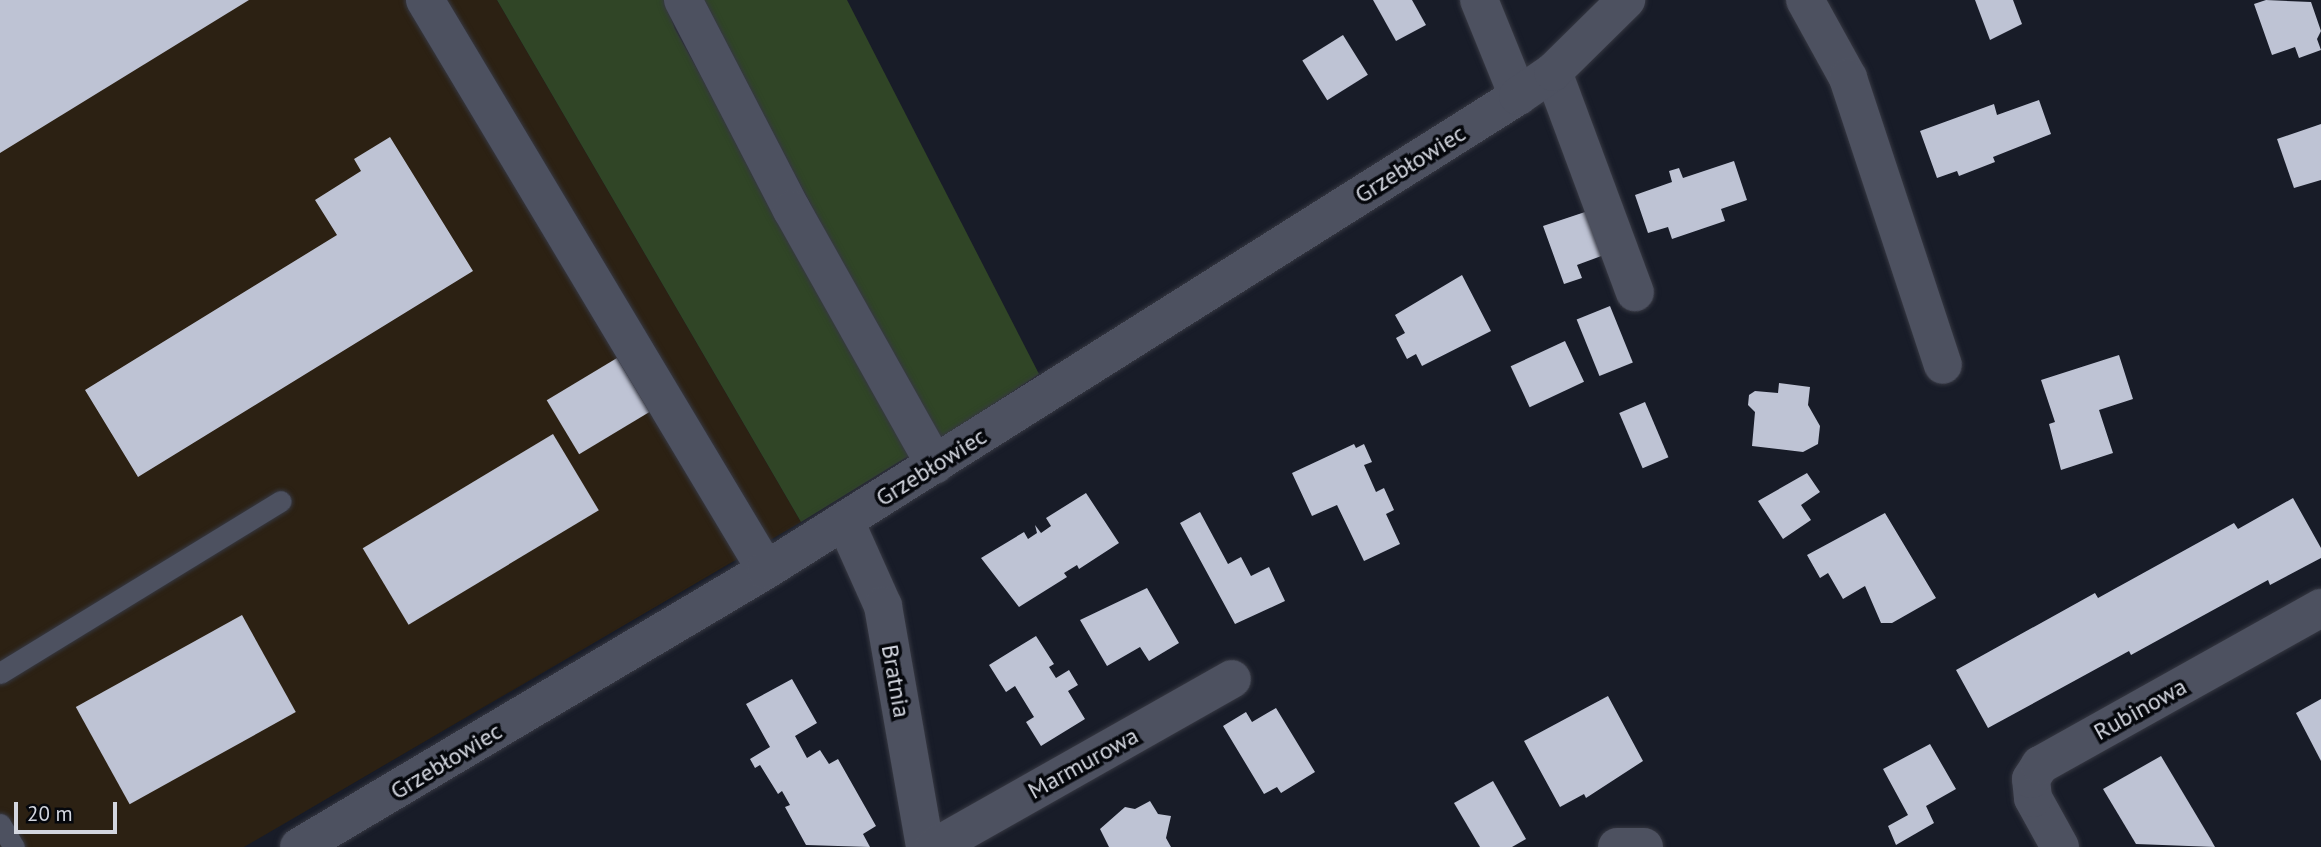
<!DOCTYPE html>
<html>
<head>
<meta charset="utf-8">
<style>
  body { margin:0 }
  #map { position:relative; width:2321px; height:847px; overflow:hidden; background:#181c28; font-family:"PT Sans",sans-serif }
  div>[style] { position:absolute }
  .industrial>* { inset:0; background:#2c2113 }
  .green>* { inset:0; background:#304526 }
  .building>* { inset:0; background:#bec3d4; transform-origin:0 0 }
  .roads { filter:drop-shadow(0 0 2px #363842) drop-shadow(0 0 2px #363842) }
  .service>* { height:21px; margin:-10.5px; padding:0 10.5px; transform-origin:10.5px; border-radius:10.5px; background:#4d5160 }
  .minor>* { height:38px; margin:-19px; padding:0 19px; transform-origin:19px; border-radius:19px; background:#4d5160 }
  span { translate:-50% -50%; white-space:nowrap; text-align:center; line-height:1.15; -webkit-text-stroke:7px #05070c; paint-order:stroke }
  .street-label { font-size:24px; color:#d3d6df }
  .scale { position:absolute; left:14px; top:802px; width:103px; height:32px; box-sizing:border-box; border:4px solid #d3d6df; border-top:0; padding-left:9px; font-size:21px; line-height:24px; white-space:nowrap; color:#d3d6df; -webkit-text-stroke:5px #05070c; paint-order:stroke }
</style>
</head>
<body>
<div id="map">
  <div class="industrial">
    <i style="clip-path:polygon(0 0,497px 0,801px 522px,244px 847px,0 847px)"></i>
  </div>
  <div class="green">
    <i style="clip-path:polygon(497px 0,664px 0,675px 29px,910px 455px,801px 522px)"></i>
    <i style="clip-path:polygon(701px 0,847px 0,1039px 374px,938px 441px)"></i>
  </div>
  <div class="building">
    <i style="clip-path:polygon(0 0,249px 0,0 153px)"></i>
    <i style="clip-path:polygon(1373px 0,1412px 0,1426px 25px,1396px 41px)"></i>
    <i style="clip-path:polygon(1975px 0,2013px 0,2022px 24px,1990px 40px)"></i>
    <i style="clip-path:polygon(2266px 0,2311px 2px,2321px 31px,2317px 39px,2321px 50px,2299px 58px,2295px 47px,2272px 55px,2254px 4px)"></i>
    <i style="left:1343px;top:35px;width:47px;height:48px;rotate:58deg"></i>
    <i style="clip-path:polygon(2039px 100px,2051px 134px,1993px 157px,1995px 162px,1959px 176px,1957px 171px,1937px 178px,1920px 131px,1994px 104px,1997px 115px)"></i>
    <i style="clip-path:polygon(2321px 124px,2321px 180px,2294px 188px,2277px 139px)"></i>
    <i style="clip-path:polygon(390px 137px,473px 271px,138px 477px,85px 390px,337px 235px,315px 200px,361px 171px,354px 159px)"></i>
    <i style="clip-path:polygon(1734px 161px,1747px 200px,1721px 209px,1725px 221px,1672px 239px,1668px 227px,1648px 233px,1635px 195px,1672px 182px,1669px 171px,1679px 168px,1683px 178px)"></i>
    <i style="clip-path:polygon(1588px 211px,1604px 255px,1577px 265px,1582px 278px,1564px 284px,1543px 226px)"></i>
    <i style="clip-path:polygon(1462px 275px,1491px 331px,1422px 366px,1416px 354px,1407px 359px,1396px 338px,1405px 333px,1395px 315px)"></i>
    <i style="left:1610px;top:306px;width:61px;height:36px;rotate:68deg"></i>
    <i style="left:1565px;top:341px;width:45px;height:60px;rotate:65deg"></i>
    <i style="clip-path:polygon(2119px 355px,2133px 399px,2099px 410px,2113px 453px,2061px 470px,2049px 424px,2055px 422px,2041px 380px)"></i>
    <i style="left:617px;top:358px;width:63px;height:82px;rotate:59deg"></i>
    <i style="clip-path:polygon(1779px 383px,1810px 387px,1808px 405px,1820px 426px,1818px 444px,1803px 452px,1752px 446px,1755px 412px,1748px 405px,1749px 395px,1755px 391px,1778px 393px)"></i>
    <i style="left:1645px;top:402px;width:60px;height:28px;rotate:67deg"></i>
    <i style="left:553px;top:434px;width:89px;height:222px;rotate:59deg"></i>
    <i style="clip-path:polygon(1354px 444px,1356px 448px,1364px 444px,1372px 462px,1364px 465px,1376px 492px,1384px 488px,1394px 510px,1386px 514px,1400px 544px,1364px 561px,1337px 505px,1312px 516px,1292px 473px)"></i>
    <i style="clip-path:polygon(1807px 473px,1820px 492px,1801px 505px,1811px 520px,1783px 539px,1758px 501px)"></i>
    <i style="clip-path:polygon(1086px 493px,1119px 543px,1079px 569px,1077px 565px,1064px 573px,1067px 577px,1019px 607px,981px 558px,1024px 532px,1028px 539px,1037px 533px,1035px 525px,1041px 533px,1051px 526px,1046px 518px)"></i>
    <i style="clip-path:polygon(2293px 498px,2321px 548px,2321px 558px,2270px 585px,2268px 580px,2131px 655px,2129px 651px,1988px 728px,1956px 670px,2095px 593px,2098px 598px,2234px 523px,2238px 529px)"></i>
    <i style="clip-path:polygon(1200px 512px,1228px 564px,1241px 557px,1251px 576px,1269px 567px,1285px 601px,1235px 624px,1180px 523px)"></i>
    <i style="clip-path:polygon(1885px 513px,1936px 598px,1892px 623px,1881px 623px,1865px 586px,1843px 599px,1828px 573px,1820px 578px,1807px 555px)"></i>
    <i style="clip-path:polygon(1147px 588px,1179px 643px,1149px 661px,1140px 647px,1107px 666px,1080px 620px)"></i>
    <i style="left:242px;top:615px;width:111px;height:190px;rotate:61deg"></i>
    <i style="clip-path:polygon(1036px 636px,1054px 664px,1049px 667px,1056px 678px,1069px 670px,1078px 685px,1068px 691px,1085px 719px,1041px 746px,1026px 722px,1034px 717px,1015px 686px,1006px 692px,989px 665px)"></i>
    <i style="clip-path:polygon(792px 679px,817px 723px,795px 736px,807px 758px,820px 750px,829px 764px,838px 759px,876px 826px,863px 834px,870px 847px,806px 845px,785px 807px,790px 805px,782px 791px,778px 794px,760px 765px,755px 768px,750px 759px,770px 747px,746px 704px)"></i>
    <i style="clip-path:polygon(1608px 696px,1643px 761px,1586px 798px,1584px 794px,1560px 807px,1524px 741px)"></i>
    <i style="clip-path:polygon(2321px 699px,2321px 761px,2296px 713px)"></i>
    <i style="clip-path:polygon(1276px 708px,1315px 772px,1281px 793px,1277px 787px,1264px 794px,1223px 726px,1246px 712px,1252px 722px)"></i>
    <i style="clip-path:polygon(1930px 744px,1956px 789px,1926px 806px,1934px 823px,1896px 845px,1888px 826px,1908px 815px,1883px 769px)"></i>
    <i style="clip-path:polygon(2161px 756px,2210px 838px,2215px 847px,2136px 844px,2103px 789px)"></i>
    <i style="clip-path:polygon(1493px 781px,1526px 839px,1512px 847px,1480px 847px,1454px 803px)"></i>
    <i style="clip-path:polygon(1150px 801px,1158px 814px,1171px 816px,1166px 838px,1171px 847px,1109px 847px,1100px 829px,1125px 807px,1135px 809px)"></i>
  </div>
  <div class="roads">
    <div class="service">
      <i style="left:0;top:673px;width:329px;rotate:-31.5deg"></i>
      <i style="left:0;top:824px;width:27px;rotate:59deg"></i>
    </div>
    <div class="minor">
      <i style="left:425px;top:0;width:664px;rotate:59.11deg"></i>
      <i style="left:683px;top:0;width:237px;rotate:62.6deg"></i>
      <i style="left:792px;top:210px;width:292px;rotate:60.7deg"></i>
      <i style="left:1479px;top:0;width:104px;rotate:67.9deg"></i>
      <i style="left:1805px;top:0;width:89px;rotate:61.1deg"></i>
      <i style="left:1848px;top:78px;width:302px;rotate:71.7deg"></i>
      <i style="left:1553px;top:72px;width:235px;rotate:69.6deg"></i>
      <i style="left:845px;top:521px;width:93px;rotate:65.9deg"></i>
      <i style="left:883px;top:606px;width:245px;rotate:80.1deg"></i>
      <i style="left:299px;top:847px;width:543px;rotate:-30.67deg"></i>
      <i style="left:766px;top:570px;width:889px;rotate:-32.22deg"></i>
      <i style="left:1518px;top:96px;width:42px;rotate:-34.4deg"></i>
      <i style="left:1553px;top:72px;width:103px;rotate:-44.6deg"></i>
      <i style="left:935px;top:847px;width:341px;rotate:-29.5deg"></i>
      <i style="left:1617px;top:847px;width:27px"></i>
      <i style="left:2060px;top:847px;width:56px;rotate:-118.9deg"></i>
      <i style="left:2033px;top:798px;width:19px;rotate:-96deg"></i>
      <i style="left:2031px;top:779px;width:17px;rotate:-57deg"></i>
      <i style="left:2040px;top:765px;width:322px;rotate:-29.2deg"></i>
    </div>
  </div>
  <div class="street-label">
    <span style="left:1410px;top:164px;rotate:-32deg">Grzebłowiec</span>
    <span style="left:931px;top:467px;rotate:-32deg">Grzebłowiec</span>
    <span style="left:896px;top:681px;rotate:80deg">Bratnia</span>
    <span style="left:2140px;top:709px;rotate:-29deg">Rubinowa</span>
    <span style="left:446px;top:761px;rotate:-31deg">Grzebłowiec</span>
    <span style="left:1083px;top:763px;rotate:-29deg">Marmurowa</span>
  </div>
  <div class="scale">20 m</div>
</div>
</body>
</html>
